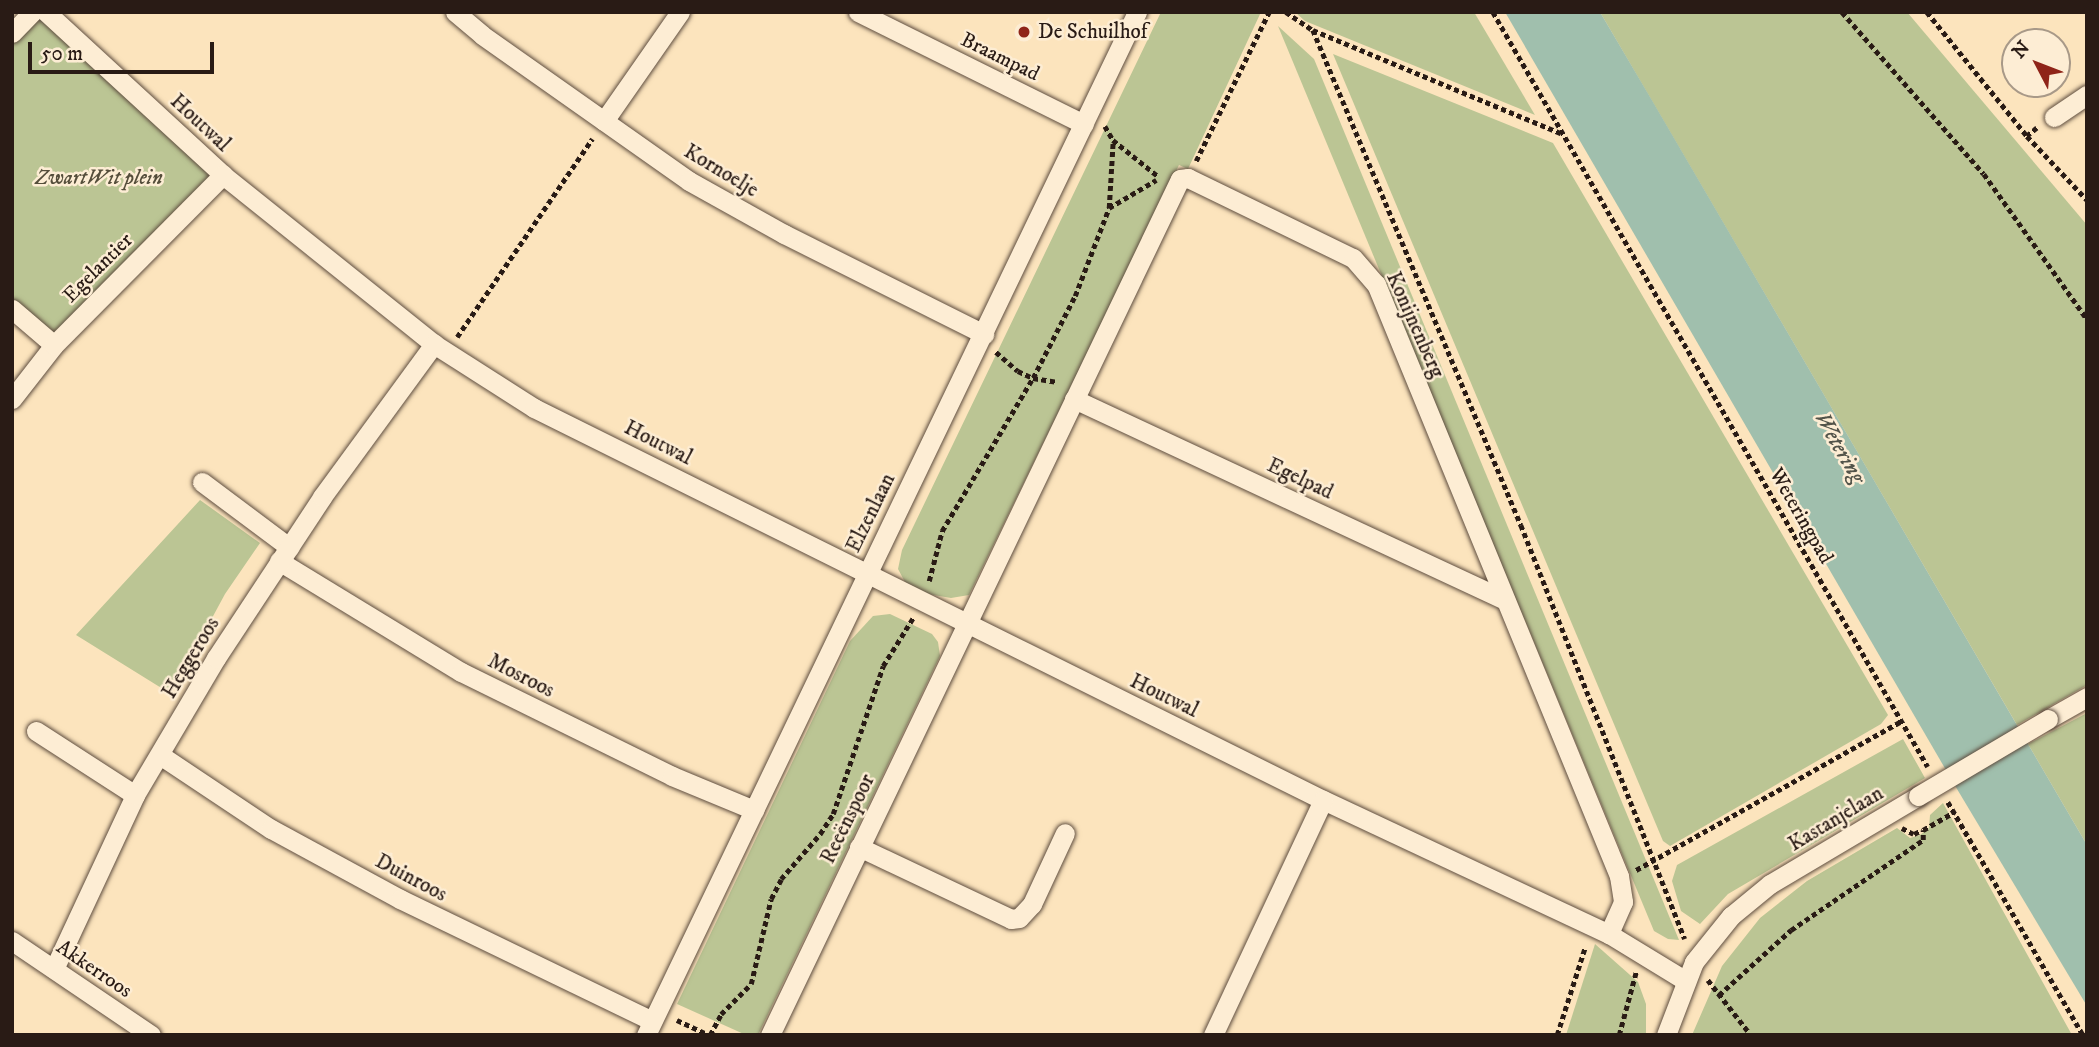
<!DOCTYPE html>
<html>
<head>
<meta charset="utf-8">
<style>
  body { margin:0 }
  #map { position:relative; width:2099px; height:1047px; overflow:hidden; background:#fce4bd; font-family:"IM FELL DW Pica",serif }
  div>[style] { position:absolute }
  .green>* { inset:0; background:#bbc594 }
  .water>* { inset:0; background:#a0bfad }
  .path>* { height:4.5px; margin-top:-2.25px; transform-origin:0; background:repeating-linear-gradient(90deg,#291b15 0 5px,transparent 0 8.5px) }
  .roads { filter:drop-shadow(0 0 2px #5e4d3f) drop-shadow(0 0 2px #5e4d3f) }
  .minor>* { height:19px; margin:-9.5px; padding:0 9.5px; transform-origin:9.5px; border-radius:9.5px; background:#fdedd4 }
  .bridges { filter:drop-shadow(0 0 2px #5e4d3f) drop-shadow(0 0 2px #5e4d3f) }
  .minor-bridge>* { height:19px; margin:-9.5px; padding:0 9.5px; transform-origin:9.5px; border-radius:9.5px; background:#fdedd4 }
  .dots>* { width:19px; height:19px; translate:-50% -50%; box-sizing:border-box; border:4px solid #fdedd4; border-radius:50% }
  span { translate:-50% -50%; white-space:nowrap; text-align:center; line-height:1.15; -webkit-text-stroke:5px #fdedd4; paint-order:stroke }
  .poi-label { font-size:21px; color:#291b15 }
  .left { translate:0 -50%; text-align:left }
  .street-label { font-size:21px; color:#291b15 }
  .park-label { font-size:21px; color:#554e3b; font-style:italic }
  .water-label { font-size:23px; color:#53544a; font-style:italic }
  .frame { position:absolute; inset:0; border:14px solid #291b15; pointer-events:none }
  .north { position:absolute; left:2001px; top:28px; width:70px; height:70px; box-sizing:border-box; background:#fdedd4; border:2px solid #a89988; border-radius:50%; rotate:312deg; font-size:19px; font-weight:700; line-height:28px; text-align:center; color:#291b15 }
  .north::after { content:''; display:block; margin:auto; width:24px; height:32px; background:#8f2418; clip-path:polygon(50% 0,100% 100%,50% 72%,0 100%) }
  .scale { position:absolute; left:28px; top:42px; width:186px; height:32px; box-sizing:border-box; border:4px solid #291b15; border-top:0; padding-left:9px; font-size:21px; line-height:24px; white-space:nowrap; color:#291b15; -webkit-text-stroke:5px #fdedd4; paint-order:stroke }
</style>
</head>
<body>
<div id="map">
  <div class="green">
    <i style="clip-path:polygon(32px 12px,223px 175px,54px 345px,12px 309px,12px 33px)"></i>
    <i style="clip-path:polygon(1161px 12px,1261px 12px,1188px 169px,1179px 165px,969px 595px,951px 598px,922px 593px,905px 582px,898px 569px,902px 550px)"></i>
    <i style="clip-path:polygon(1295px 12px,1474px 12px,1535px 115px,1305px 21px)"></i>
    <i style="clip-path:polygon(1600px 12px,1907px 12px,2087px 225px,2087px 685px,2017px 725px)"></i>
    <i style="clip-path:polygon(1278px 26px,1314px 59px,1679px 940px,1668px 939px,1654px 931px)"></i>
    <i style="clip-path:polygon(1333px 54px,1553px 143px,1888px 715px,1881px 724px,1670px 846px,1663px 841px)"></i>
    <i style="clip-path:polygon(200px 500px,260px 543px,225px 594px,171px 694px,76px 635px)"></i>
    <i style="clip-path:polygon(890px 614px,932px 634px,938px 642px,940px 656px,758px 1035px,746px 1035px,677px 1004px,850px 641px,873px 616px)"></i>
    <i style="clip-path:polygon(2087px 713px,2087px 845px,2028px 744px)"></i>
    <i style="clip-path:polygon(1903px 739px,1925px 778px,1728px 894px,1700px 924px,1681px 911px,1672px 881px,1677px 865px)"></i>
    <i style="clip-path:polygon(1943px 803px,2072px 1035px,1692px 1035px,1722px 966px,1760px 918px,1807px 881px,1897px 828px,1910px 838px,1920px 835px,1929px 828px,1930px 815px)"></i>
    <i style="clip-path:polygon(1595px 944px,1638px 982px,1646px 1004px,1646px 1035px,1566px 1035px)"></i>
  </div>
  <div class="water">
    <i style="clip-path:polygon(1505px 12px,1600px 12px,1653px 102px,2087px 845px,2087px 1006px,1957px 789px)"></i>
  </div>
  <div class="path">
    <i style="left:1286px;top:12px;width:32px;rotate:34deg"></i>
    <i style="left:1313px;top:30px;width:271px;rotate:22.6deg"></i>
    <i style="left:1493px;top:12px;width:871px;rotate:60.05deg"></i>
    <i style="left:1842px;top:12px;width:215px;rotate:48.8deg"></i>
    <i style="left:1984px;top:174px;width:178px;rotate:54.6deg"></i>
    <i style="left:1927px;top:12px;width:159px;rotate:51.1deg"></i>
    <i style="left:1313px;top:30px;width:537px;rotate:67.21deg"></i>
    <i style="left:1521px;top:525px;width:445px;rotate:68.4deg"></i>
    <i style="left:1105px;top:126px;width:16px;rotate:60deg"></i>
    <i style="left:1113px;top:140px;width:59px;rotate:38.8deg"></i>
    <i style="left:2037px;top:128px;width:13px;rotate:141deg"></i>
    <i style="left:2027px;top:136px;width:88px;rotate:46.8deg"></i>
    <i style="left:1196px;top:161px;width:166px;rotate:-63.9deg"></i>
    <i style="left:1109px;top:208px;width:67px;rotate:-86.6deg"></i>
    <i style="left:457px;top:337px;width:240px;rotate:-55.7deg"></i>
    <i style="left:996px;top:352px;width:29px;rotate:41deg"></i>
    <i style="left:1018px;top:371px;width:17px;rotate:25deg"></i>
    <i style="left:1033px;top:378px;width:25px;rotate:9deg"></i>
    <i style="left:929px;top:581px;width:52px;rotate:-75.4deg"></i>
    <i style="left:942px;top:531px;width:178px;rotate:-59.3deg"></i>
    <i style="left:1033px;top:378px;width:92px;rotate:-62.9deg"></i>
    <i style="left:1075px;top:296px;width:94px;rotate:-68.9deg"></i>
    <i style="left:1109px;top:208px;width:55px;rotate:-30.8deg"></i>
    <i style="left:1948px;top:802px;width:269px;rotate:59.9deg"></i>
    <i style="left:1902px;top:828px;width:13px;rotate:27deg"></i>
    <i style="left:1914px;top:834px;width:9px;rotate:-27deg"></i>
    <i style="left:1636px;top:870px;width:304px;rotate:-29.3deg"></i>
    <i style="left:1708px;top:980px;width:70px;rotate:52deg"></i>
    <i style="left:1719px;top:995px;width:97px;rotate:-42.1deg"></i>
    <i style="left:1791px;top:930px;width:160px;rotate:-34.3deg"></i>
    <i style="left:1923px;top:840px;width:10px;rotate:-90deg"></i>
    <i style="left:1923px;top:830px;width:36px;rotate:-30deg"></i>
    <i style="left:677px;top:1020px;width:35px;rotate:25deg"></i>
    <i style="left:710px;top:1035px;width:24px;rotate:-62deg"></i>
    <i style="left:721px;top:1014px;width:42px;rotate:-45deg"></i>
    <i style="left:751px;top:984px;width:87px;rotate:-76.8deg"></i>
    <i style="left:771px;top:899px;width:22px;rotate:-63deg"></i>
    <i style="left:781px;top:879px;width:60px;rotate:-49.1deg"></i>
    <i style="left:820px;top:834px;width:24px;rotate:-57deg"></i>
    <i style="left:833px;top:814px;width:156px;rotate:-71.3deg"></i>
    <i style="left:883px;top:666px;width:57px;rotate:-58deg"></i>
    <i style="left:1557px;top:1035px;width:92px;rotate:-72.3deg"></i>
    <i style="left:1619px;top:1035px;width:65px;rotate:-74.9deg"></i>
  </div>
  <div class="roads">
    <div class="minor">
      <i style="left:46px;top:12px;width:241px;rotate:42.6deg"></i>
      <i style="left:223px;top:175px;width:270px;rotate:38.7deg"></i>
      <i style="left:434px;top:344px;width:119px;rotate:32.6deg"></i>
      <i style="left:534px;top:408px;width:881px;rotate:26.42deg"></i>
      <i style="left:1323px;top:800px;width:316px;rotate:25.1deg"></i>
      <i style="left:1609px;top:934px;width:90px;rotate:31.4deg"></i>
      <i style="left:455px;top:12px;width:35px;rotate:40deg"></i>
      <i style="left:482px;top:35px;width:253px;rotate:35.2deg"></i>
      <i style="left:689px;top:181px;width:109px;rotate:29.2deg"></i>
      <i style="left:784px;top:234px;width:224px;rotate:26.6deg"></i>
      <i style="left:858px;top:12px;width:252px;rotate:26.4deg"></i>
      <i style="left:12px;top:33px;width:29px;rotate:-46deg"></i>
      <i style="left:2054px;top:117px;width:40px;rotate:-34deg"></i>
      <i style="left:604px;top:121px;width:133px;rotate:-55.1deg"></i>
      <i style="left:12px;top:309px;width:55px;rotate:40.6deg"></i>
      <i style="left:12px;top:399px;width:68px;rotate:-52.1deg"></i>
      <i style="left:54px;top:345px;width:240px;rotate:-45.2deg"></i>
      <i style="left:1074px;top:399px;width:476px;rotate:25deg"></i>
      <i style="left:202px;top:482px;width:109px;rotate:36.8deg"></i>
      <i style="left:279px;top:561px;width:213px;rotate:31.4deg"></i>
      <i style="left:461px;top:672px;width:235px;rotate:26.2deg"></i>
      <i style="left:672px;top:776px;width:89px;rotate:22.5deg"></i>
      <i style="left:2048px;top:719px;width:45px;rotate:-29.4deg"></i>
      <i style="left:36px;top:731px;width:118px;rotate:32.9deg"></i>
      <i style="left:160px;top:755px;width:133px;rotate:33.7deg"></i>
      <i style="left:271px;top:829px;width:147px;rotate:28.5deg"></i>
      <i style="left:400px;top:899px;width:280px;rotate:25.8deg"></i>
      <i style="left:859px;top:847px;width:168px;rotate:25.3deg"></i>
      <i style="left:1011px;top:919px;width:8px;rotate:-7deg"></i>
      <i style="left:1019px;top:918px;width:19px;rotate:-47deg"></i>
      <i style="left:1032px;top:904px;width:78px;rotate:-65.1deg"></i>
      <i style="left:12px;top:941px;width:168px;rotate:34.1deg"></i>
      <i style="left:54px;top:969px;width:192px;rotate:-65deg"></i>
      <i style="left:135px;top:795px;width:159px;rotate:-59.4deg"></i>
      <i style="left:216px;top:658px;width:193px;rotate:-56.6deg"></i>
      <i style="left:322px;top:497px;width:190px;rotate:-53.8deg"></i>
      <i style="left:646px;top:1035px;width:1135px;rotate:-64.36deg"></i>
      <i style="left:770px;top:1035px;width:949px;rotate:-64.41deg"></i>
      <i style="left:1180px;top:179px;width:8px;rotate:-7deg"></i>
      <i style="left:1188px;top:178px;width:183px;rotate:25.9deg"></i>
      <i style="left:1353px;top:258px;width:35px;rotate:49deg"></i>
      <i style="left:1376px;top:284px;width:640px;rotate:67.68deg"></i>
      <i style="left:1619px;top:876px;width:26px;rotate:81deg"></i>
      <i style="left:1623px;top:902px;width:35px;rotate:114deg"></i>
      <i style="left:1213px;top:1035px;width:259px;rotate:-64.9deg"></i>
      <i style="left:1666px;top:1035px;width:78px;rotate:-69deg"></i>
      <i style="left:1694px;top:962px;width:59px;rotate:-51.2deg"></i>
      <i style="left:1731px;top:916px;width:50px;rotate:-39.4deg"></i>
      <i style="left:1770px;top:884px;width:172px;rotate:-30.7deg"></i>
    </div>
  </div>
  <div class="bridges">
    <div class="minor-bridge">
      <i style="left:1918px;top:796px;width:151px;rotate:-30.6deg"></i>
    </div>
  </div>
  <div class="dots">
    <i style="left:1024px;top:32px;background:#8f2418"></i>
  </div>
  <div class="poi-label">
    <span class="left" style="left:1038px;top:32px">De Schuilhof</span>
  </div>
  <div class="street-label">
    <span style="left:1000px;top:57px;rotate:26deg">Braampad</span>
    <span style="left:200px;top:123px;rotate:43deg">Houtwal</span>
    <span style="left:721px;top:171px;rotate:31deg">Kornoelje</span>
    <span style="left:98px;top:268px;rotate:-45deg">Egelantier</span>
    <span style="left:1415px;top:325px;rotate:66deg">Konijnenberg</span>
    <span style="left:658px;top:443px;rotate:27deg">Houtwal</span>
    <span style="left:1300px;top:479px;rotate:25deg">Egelpad</span>
    <span style="left:871px;top:513px;rotate:-64deg">Elzenlaan</span>
    <span style="left:1801px;top:516px;rotate:60deg">Weteringpad</span>
    <span style="left:191px;top:658px;rotate:-59deg">Heggeroos</span>
    <span style="left:521px;top:676px;rotate:27deg">Mosroos</span>
    <span style="left:1164px;top:696px;rotate:26deg">Houtwal</span>
    <span style="left:848px;top:819px;rotate:-64deg">Reeënspoor</span>
    <span style="left:1836px;top:819px;rotate:-31deg">Kastanjelaan</span>
    <span style="left:411px;top:878px;rotate:28deg">Duinroos</span>
    <span style="left:94px;top:969px;rotate:34deg">Akkerroos</span>
  </div>
  <div class="park-label">
    <span style="left:99px;top:178px">ZwartWit plein</span>
  </div>
  <div class="water-label">
    <span style="left:1839px;top:448px;rotate:60deg">Wetering</span>
  </div>
  <div class="frame"></div>
  <div class="north">N</div>
  <div class="scale">50 m</div>
</div>
</body>
</html>
